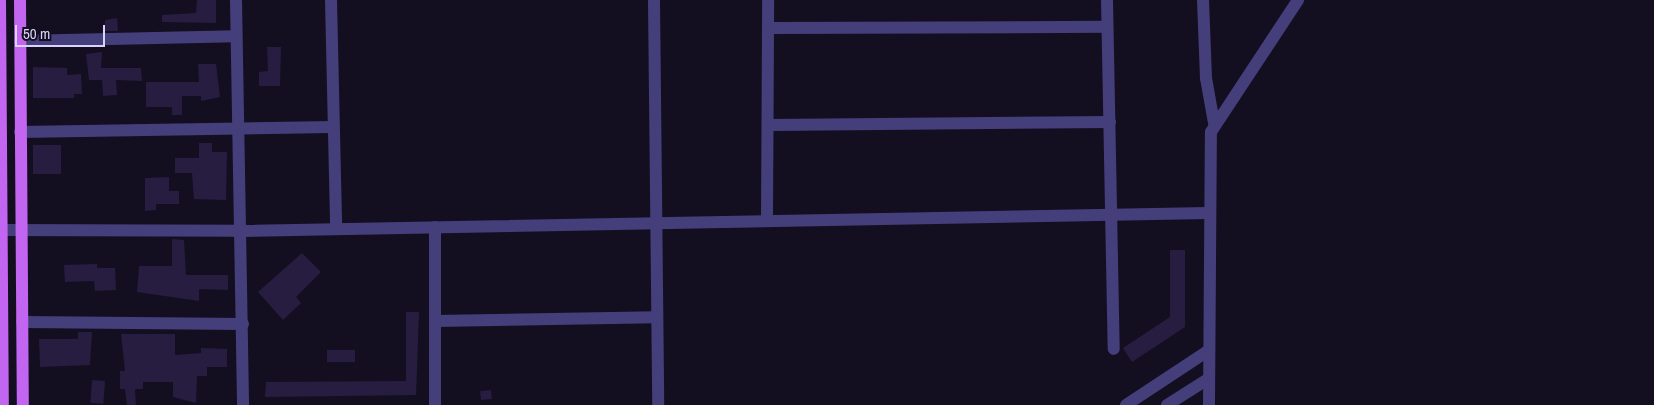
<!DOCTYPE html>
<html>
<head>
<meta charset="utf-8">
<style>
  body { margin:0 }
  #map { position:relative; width:1654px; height:405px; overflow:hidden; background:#130f21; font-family:"Archivo Narrow",sans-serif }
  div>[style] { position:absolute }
  .building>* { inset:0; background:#261d40; transform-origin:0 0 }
  .minor>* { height:12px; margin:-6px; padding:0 6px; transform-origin:6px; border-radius:6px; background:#443f7b }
  .major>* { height:12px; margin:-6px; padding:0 6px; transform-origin:6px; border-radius:6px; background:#c265f0 }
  span { translate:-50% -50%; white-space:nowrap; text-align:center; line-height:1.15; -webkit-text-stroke:4.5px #130f21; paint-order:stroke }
  .scale { position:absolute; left:15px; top:25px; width:90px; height:22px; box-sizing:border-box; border:2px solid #dad3fb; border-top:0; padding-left:6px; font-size:15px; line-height:18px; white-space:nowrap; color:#dad3fb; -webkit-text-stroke:4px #130f21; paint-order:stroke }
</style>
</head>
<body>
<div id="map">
  <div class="building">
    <i style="clip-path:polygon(197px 0,216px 0,216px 23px,162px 22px,162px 15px,196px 13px)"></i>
    <i style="clip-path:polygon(117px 18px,118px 31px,105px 31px,105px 20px)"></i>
    <i style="clip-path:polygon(267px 47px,281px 47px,280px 86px,259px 86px,259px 72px,268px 71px)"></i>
    <i style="clip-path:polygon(102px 52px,101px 68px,141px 68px,142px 81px,116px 80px,117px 95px,103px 96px,102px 80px,89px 80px,86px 54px)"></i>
    <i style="clip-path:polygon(198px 64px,216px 64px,220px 97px,201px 101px,201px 96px,182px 96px,182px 115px,172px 115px,172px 107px,146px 107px,146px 82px,199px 82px)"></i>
    <i style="clip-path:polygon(33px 67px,67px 68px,67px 75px,81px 74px,82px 94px,74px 94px,74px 98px,33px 98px)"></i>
    <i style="clip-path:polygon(199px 143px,212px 143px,212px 152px,227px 152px,226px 200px,194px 199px,192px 173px,175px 173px,175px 158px,199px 158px)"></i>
    <i style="left:61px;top:145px;width:29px;height:28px;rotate:90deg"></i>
    <i style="clip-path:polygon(169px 177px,169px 191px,179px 191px,179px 204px,156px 204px,156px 210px,145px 211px,145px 178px)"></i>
    <i style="clip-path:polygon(172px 239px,184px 240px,186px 275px,228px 275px,228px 290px,199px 289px,199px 301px,137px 292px,139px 266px,172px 266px)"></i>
    <i style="clip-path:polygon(1170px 250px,1185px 250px,1185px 327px,1132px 362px,1123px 348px,1170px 317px)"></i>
    <i style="clip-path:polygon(302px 253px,321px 272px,296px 297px,301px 303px,283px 320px,258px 292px)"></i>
    <i style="clip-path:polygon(97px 264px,97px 268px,115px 268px,116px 290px,95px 291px,94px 281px,65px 282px,64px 265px)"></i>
    <i style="clip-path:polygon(406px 312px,419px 312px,416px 395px,265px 397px,266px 382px,406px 381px)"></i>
    <i style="clip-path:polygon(78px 332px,92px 332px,90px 365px,40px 367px,39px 339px,78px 339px)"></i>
    <i style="clip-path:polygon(121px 334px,175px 334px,175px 355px,201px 353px,201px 348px,227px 349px,227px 367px,207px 367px,207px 376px,197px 376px,196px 403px,173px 397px,173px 382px,143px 382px,143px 389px,135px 389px,136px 405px,127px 405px,125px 389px,120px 389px,120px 371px,125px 371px)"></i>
    <i style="left:355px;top:350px;width:12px;height:28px;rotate:90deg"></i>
    <i style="left:92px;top:380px;width:13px;height:23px;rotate:4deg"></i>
    <i style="left:491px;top:390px;width:9px;height:11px;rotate:84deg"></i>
  </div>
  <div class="minor">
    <i style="left:236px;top:0;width:405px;rotate:89deg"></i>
    <i style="left:331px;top:0;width:228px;rotate:88.7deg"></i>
    <i style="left:654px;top:0;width:405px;rotate:89.4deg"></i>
    <i style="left:1107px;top:0;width:349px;rotate:88.9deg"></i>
    <i style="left:1203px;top:0;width:78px;rotate:87.8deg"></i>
    <i style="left:1206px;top:78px;width:46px;rotate:79.9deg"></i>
    <i style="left:769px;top:28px;width:338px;rotate:-0.2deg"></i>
    <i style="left:20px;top:41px;width:214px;rotate:-1.3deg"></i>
    <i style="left:770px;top:125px;width:340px;rotate:-0.5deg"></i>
    <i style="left:20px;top:132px;width:312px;rotate:-0.9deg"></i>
    <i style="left:767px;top:219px;width:219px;rotate:-89.7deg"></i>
    <i style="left:0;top:230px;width:242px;rotate:0.2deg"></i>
    <i style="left:242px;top:231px;width:967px;rotate:-1.07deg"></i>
    <i style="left:435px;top:321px;width:221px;rotate:-1deg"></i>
    <i style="left:22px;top:322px;width:221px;rotate:0.5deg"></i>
    <i style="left:435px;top:405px;width:178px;rotate:-90deg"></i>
    <i style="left:1126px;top:405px;width:98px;rotate:-33.4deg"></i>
    <i style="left:1167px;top:405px;width:49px;rotate:-32.4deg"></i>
    <i style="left:1209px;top:405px;width:273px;rotate:-89.6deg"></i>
    <i style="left:1211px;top:132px;width:158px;rotate:-56.6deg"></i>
  </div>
  <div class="major">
    <i style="left:0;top:0;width:405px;rotate:89.6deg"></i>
    <i style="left:20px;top:0;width:405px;rotate:89.6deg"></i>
  </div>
  <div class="scale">50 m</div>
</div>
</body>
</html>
